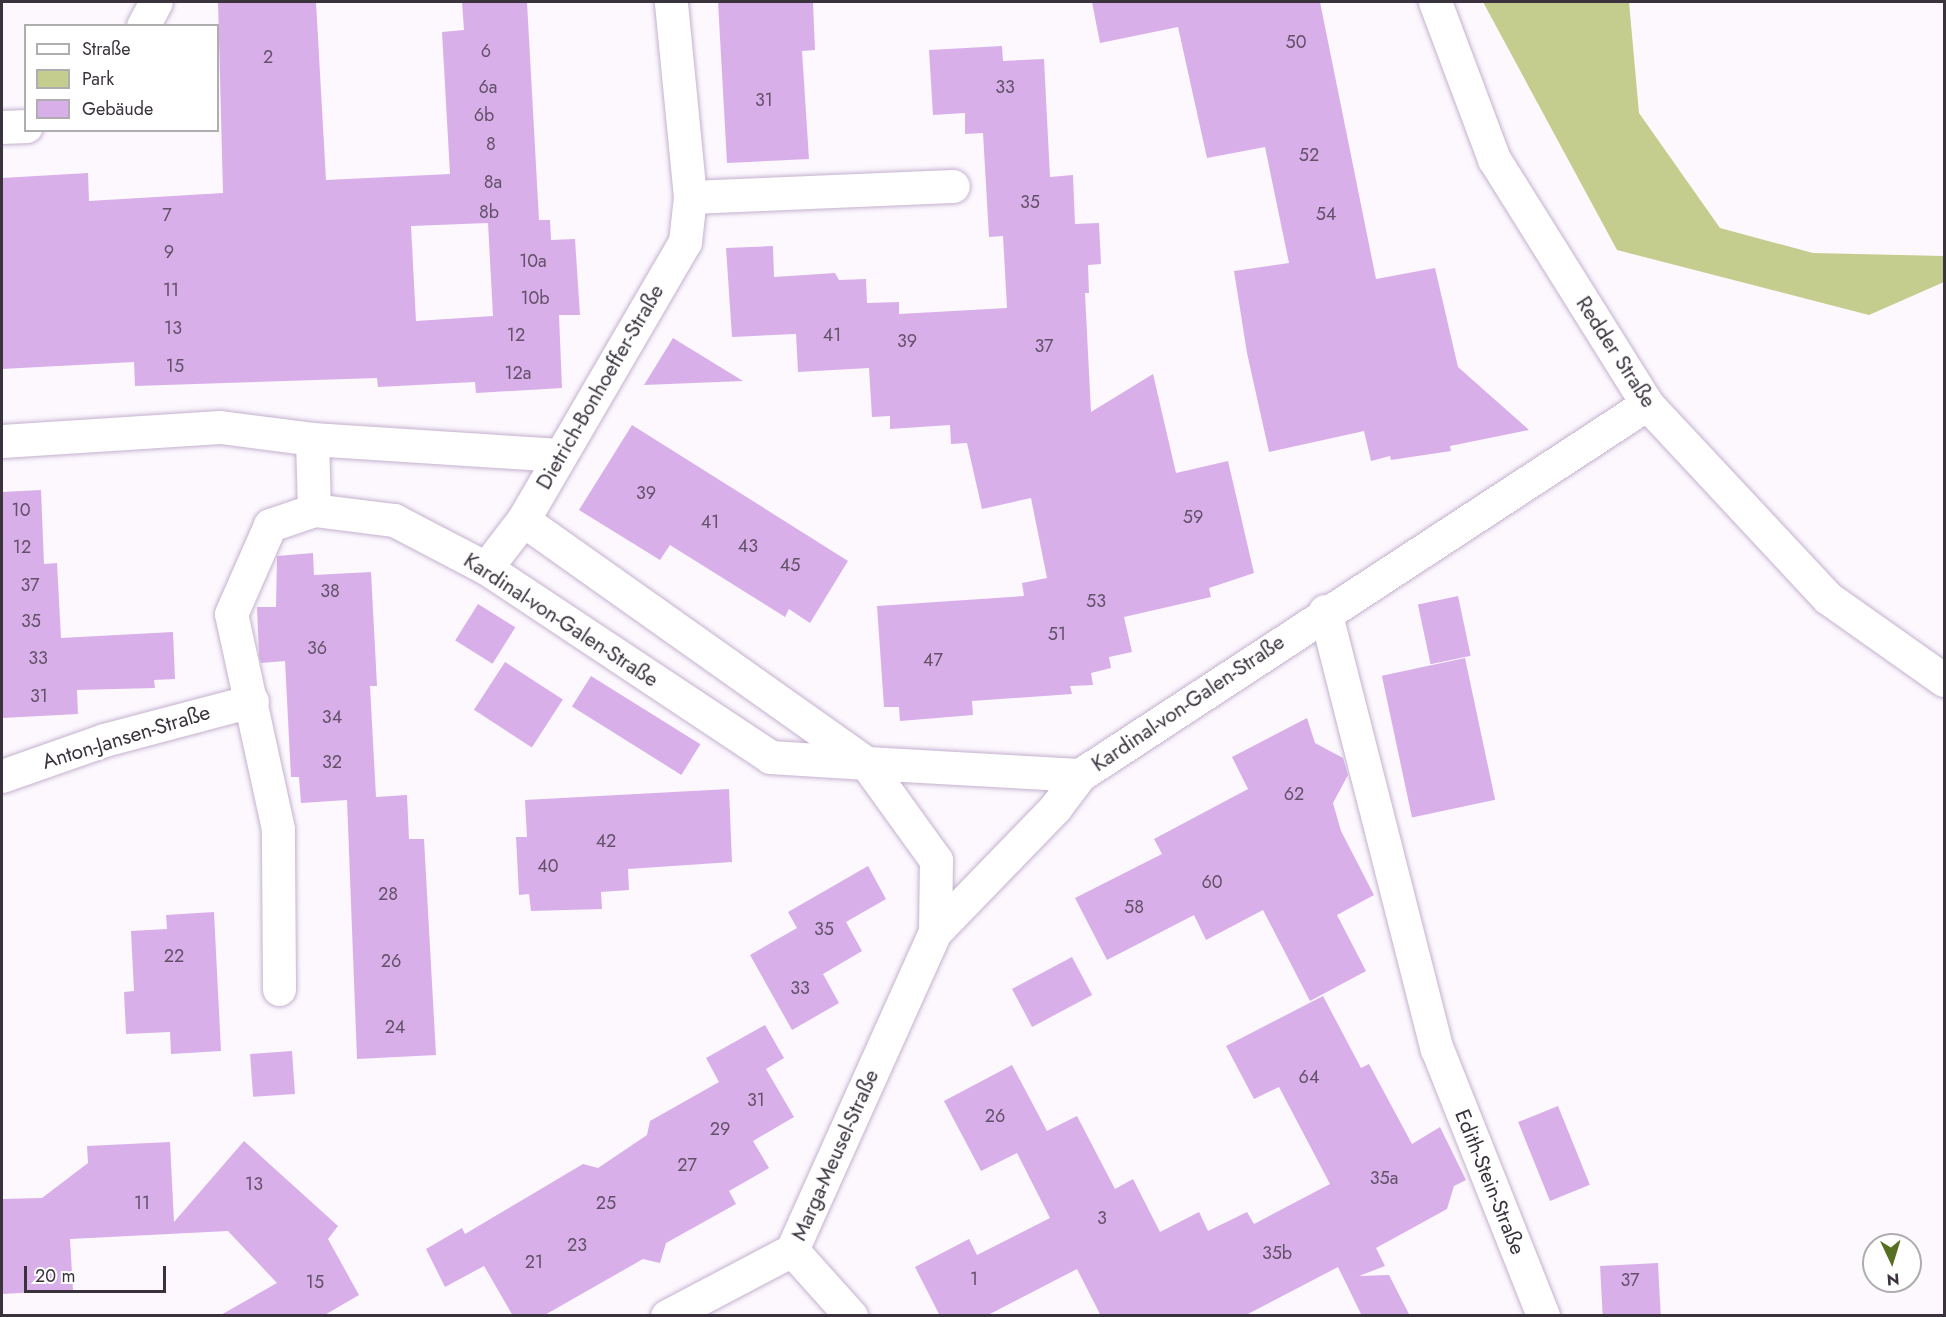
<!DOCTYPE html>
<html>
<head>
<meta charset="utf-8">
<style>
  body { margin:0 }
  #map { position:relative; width:1946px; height:1317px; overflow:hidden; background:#fcf8fe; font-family:Jost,sans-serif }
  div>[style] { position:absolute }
  .green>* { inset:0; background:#c5cd8e }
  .building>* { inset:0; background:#d9afea; transform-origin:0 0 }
  .roads { filter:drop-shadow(0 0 2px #c5b1ce) drop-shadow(0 0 2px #c5b1ce) }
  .minor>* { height:33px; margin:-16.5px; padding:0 16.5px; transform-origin:16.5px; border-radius:16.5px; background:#fff }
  span { translate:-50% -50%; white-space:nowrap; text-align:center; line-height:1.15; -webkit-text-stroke:6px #fff; paint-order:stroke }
  .number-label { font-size:18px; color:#625168 }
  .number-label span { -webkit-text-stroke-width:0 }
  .street-label { font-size:21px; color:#3a323d }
  .frame { position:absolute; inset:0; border:3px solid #3a323d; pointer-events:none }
  .legend { position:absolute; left:24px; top:24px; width:195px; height:108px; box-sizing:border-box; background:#fff; border:2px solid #b0adb1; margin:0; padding:8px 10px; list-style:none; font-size:18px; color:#3a323d }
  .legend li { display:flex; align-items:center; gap:12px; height:30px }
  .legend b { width:30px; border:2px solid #b0adb1 }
  .north { position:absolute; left:1862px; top:1233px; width:60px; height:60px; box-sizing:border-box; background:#fff; border:2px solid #b0adb1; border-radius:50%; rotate:176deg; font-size:16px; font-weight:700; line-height:24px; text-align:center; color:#3a323d }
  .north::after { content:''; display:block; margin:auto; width:21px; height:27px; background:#576f20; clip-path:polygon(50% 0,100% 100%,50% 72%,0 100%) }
  .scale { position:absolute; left:24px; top:1266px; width:142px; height:27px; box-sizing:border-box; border:3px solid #3a323d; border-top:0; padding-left:8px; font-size:18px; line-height:21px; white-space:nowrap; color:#3a323d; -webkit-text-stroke:4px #fff; paint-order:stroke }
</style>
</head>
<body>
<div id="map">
  <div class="green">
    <i style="clip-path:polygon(1483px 2px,1629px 2px,1639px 113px,1720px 228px,1813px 253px,1944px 256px,1944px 282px,1869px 315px,1617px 250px)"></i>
  </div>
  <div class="building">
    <i style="clip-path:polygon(evenodd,218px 2px,316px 2px,326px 180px,450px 174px,442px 32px,464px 30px,462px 2px,527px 2px,539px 220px,550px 220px,551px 240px,575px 239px,580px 315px,559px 315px,562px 388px,476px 393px,475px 382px,378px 387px,377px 378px,135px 386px,134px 362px,2px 369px,2px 178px,88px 173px,89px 201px,223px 193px,218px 2px,488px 223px,493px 316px,416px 321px,411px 226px,488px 223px)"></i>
    <i style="clip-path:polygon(718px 2px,813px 2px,815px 50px,802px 51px,809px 159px,727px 163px)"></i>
    <i style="clip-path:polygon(1092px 2px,1320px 2px,1376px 279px,1435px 268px,1458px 367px,1529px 430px,1450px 446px,1451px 451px,1391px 460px,1390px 456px,1371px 461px,1364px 431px,1269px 452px,1247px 353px,1234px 271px,1289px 263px,1265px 147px,1207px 158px,1178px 27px,1100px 43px)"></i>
    <i style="clip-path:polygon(1002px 46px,1003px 61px,1044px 59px,1050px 177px,1073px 175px,1075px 224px,1099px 223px,1101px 264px,1088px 265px,1089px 293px,1085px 293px,1091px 412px,1153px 374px,1176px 473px,1228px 461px,1254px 573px,1209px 588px,1211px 597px,1124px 617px,1132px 652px,1109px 657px,1111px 668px,1091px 673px,1093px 685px,1070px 686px,1072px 694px,972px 701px,973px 715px,900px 721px,899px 707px,884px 707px,877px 606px,1024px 596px,1022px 583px,1047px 578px,1031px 498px,982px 509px,967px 443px,951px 444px,950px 425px,890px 429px,890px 416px,872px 417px,869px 368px,798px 372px,796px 334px,732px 337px,726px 248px,773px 246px,774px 277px,835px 273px,839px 280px,866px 279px,867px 303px,899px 302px,899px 314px,1007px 308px,1003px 236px,989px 237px,983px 133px,965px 134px,965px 113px,933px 115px,929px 50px)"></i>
    <i style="clip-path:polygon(673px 338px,743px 381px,644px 385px)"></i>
    <i style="clip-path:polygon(632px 425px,848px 561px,810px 623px,789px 609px,785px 617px,670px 545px,660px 560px,579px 510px)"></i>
    <i style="clip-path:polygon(41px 490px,44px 564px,57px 563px,61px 638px,173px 632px,175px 679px,154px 680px,155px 688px,77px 690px,78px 714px,2px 718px,2px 492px)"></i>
    <i style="clip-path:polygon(313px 553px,314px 575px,371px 572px,377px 686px,370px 686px,376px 797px,407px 795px,409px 839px,424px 839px,436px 1055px,357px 1059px,347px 800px,301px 803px,299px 777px,291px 777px,285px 661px,261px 663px,259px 656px,257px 607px,276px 607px,277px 556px)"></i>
    <i style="left:1458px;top:596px;width:61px;height:41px;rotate:78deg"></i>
    <i style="left:478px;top:604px;width:44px;height:43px;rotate:32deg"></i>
    <i style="left:1465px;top:658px;width:145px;height:85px;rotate:78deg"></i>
    <i style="left:505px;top:662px;width:69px;height:57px;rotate:33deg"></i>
    <i style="left:591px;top:676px;width:129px;height:36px;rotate:32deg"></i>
    <i style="clip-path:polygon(1307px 718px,1315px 743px,1343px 758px,1348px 775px,1333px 803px,1341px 831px,1374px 895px,1337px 915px,1366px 971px,1310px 1001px,1263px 910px,1206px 940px,1194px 915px,1107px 960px,1075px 898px,1162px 854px,1154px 839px,1248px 789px,1232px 757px)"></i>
    <i style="clip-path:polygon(729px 789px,732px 862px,628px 869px,629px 890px,601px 892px,602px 909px,531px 911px,529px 894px,519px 895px,516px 837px,527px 837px,525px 800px)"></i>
    <i style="clip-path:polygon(868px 866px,886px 899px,846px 922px,862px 951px,823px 974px,839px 1003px,792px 1030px,750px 955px,797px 928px,788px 912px)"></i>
    <i style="clip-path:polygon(214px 912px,221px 1051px,171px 1054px,170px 1032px,126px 1034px,124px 992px,134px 991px,131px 931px,167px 929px,166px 915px)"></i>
    <i style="left:1072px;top:957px;width:43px;height:68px;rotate:62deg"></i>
    <i style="clip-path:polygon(1323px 996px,1361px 1068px,1369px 1064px,1412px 1144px,1440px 1127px,1466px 1180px,1454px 1186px,1447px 1209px,1376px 1248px,1385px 1266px,1359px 1276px,1389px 1275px,1410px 1316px,1362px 1316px,1338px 1267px,1244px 1316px,1101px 1316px,1077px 1269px,986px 1316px,940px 1316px,915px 1267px,969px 1239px,977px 1255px,1050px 1218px,1017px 1153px,981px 1171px,944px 1101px,1012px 1065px,1047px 1131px,1077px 1116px,1115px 1189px,1133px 1179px,1160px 1232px,1199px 1212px,1208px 1231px,1247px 1212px,1254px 1224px,1330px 1184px,1279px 1087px,1254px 1099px,1226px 1046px)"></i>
    <i style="clip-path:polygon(765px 1025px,784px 1058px,766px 1069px,794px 1117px,753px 1141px,769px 1168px,729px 1191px,736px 1204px,666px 1243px,660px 1263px,643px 1259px,543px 1316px,513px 1316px,484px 1266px,445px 1287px,426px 1249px,462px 1228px,465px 1234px,583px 1164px,598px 1168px,647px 1135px,650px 1121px,719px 1082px,706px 1058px)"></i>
    <i style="left:292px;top:1051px;width:43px;height:42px;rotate:86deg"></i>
    <i style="left:1558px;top:1106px;width:85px;height:43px;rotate:68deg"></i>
    <i style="clip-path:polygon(244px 1141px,338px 1226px,328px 1239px,359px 1295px,323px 1316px,219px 1316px,277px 1283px,228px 1231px,70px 1239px,73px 1290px,2px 1294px,2px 1199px,42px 1198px,88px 1163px,87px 1146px,170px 1142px,174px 1222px)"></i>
    <i style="left:1658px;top:1263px;width:53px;height:58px;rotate:87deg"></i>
  </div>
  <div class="roads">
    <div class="minor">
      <i style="left:1435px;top:2px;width:168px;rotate:69.4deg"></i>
      <i style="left:1494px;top:159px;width:289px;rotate:58deg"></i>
      <i style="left:1647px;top:404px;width:265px;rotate:47deg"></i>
      <i style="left:1828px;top:598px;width:142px;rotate:35.3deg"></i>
      <i style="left:143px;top:26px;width:27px;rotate:-62deg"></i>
      <i style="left:2px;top:127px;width:24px;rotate:-2deg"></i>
      <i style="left:690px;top:197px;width:263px;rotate:-2.4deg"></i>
      <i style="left:312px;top:439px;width:71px;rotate:88.4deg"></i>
      <i style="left:314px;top:510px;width:81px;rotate:7.1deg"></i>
      <i style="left:394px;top:520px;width:104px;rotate:27.6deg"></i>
      <i style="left:486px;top:568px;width:341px;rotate:33.6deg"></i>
      <i style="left:770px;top:757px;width:96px;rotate:3.6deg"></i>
      <i style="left:866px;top:763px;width:120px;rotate:54.2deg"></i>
      <i style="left:936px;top:860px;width:72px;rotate:90.8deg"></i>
      <i style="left:2px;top:441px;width:218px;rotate:-3.7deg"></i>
      <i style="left:220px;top:427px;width:93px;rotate:7.4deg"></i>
      <i style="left:312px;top:439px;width:248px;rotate:3.7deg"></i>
      <i style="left:523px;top:520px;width:420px;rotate:35.3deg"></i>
      <i style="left:866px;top:763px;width:214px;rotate:3.2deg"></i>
      <i style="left:1080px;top:775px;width:678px;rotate:-33.2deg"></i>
      <i style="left:486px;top:568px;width:61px;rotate:-52.4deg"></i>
      <i style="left:523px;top:520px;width:322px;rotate:-59.8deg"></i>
      <i style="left:685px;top:242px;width:45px;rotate:-83.7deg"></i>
      <i style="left:690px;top:197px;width:196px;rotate:-95.6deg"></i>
      <i style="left:1325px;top:611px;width:452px;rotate:75.7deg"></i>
      <i style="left:1437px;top:1049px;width:287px;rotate:68.3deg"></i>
      <i style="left:2px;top:776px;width:108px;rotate:-19.4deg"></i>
      <i style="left:104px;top:740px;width:153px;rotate:-14.8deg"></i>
      <i style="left:279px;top:989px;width:160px;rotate:-90.4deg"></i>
      <i style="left:278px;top:829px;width:220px;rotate:-102.3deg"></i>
      <i style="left:231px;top:614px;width:97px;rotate:-66.3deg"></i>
      <i style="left:270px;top:525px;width:46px;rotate:-18.8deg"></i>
      <i style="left:792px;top:1250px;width:89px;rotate:48.2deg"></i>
      <i style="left:667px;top:1316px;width:141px;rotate:-27.8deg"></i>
      <i style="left:792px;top:1250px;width:349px;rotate:-65.8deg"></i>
      <i style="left:935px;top:932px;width:173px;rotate:-45.9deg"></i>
      <i style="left:1055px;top:808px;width:41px;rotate:-52.9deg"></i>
    </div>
  </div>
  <div class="number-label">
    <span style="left:1296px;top:42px">50</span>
    <span style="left:486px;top:51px">6</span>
    <span style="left:268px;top:57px">2</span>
    <span style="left:488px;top:87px">6a</span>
    <span style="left:1005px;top:87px">33</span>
    <span style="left:764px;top:100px">31</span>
    <span style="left:484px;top:115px">6b</span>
    <span style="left:491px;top:144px">8</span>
    <span style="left:1309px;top:155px">52</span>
    <span style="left:493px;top:182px">8a</span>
    <span style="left:1030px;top:202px">35</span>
    <span style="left:489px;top:212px">8b</span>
    <span style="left:1326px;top:214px">54</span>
    <span style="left:167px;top:215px">7</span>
    <span style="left:169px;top:252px">9</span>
    <span style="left:533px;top:261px">10a</span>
    <span style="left:171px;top:290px">11</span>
    <span style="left:535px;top:298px">10b</span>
    <span style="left:173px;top:328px">13</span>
    <span style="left:516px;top:335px">12</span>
    <span style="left:832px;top:335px">41</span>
    <span style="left:907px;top:341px">39</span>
    <span style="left:1044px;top:346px">37</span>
    <span style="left:175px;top:366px">15</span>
    <span style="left:518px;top:373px">12a</span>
    <span style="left:646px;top:493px">39</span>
    <span style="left:21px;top:510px">10</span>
    <span style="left:1193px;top:517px">59</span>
    <span style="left:710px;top:522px">41</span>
    <span style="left:748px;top:546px">43</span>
    <span style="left:22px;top:547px">12</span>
    <span style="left:790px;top:565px">45</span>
    <span style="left:30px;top:585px">37</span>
    <span style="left:330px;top:591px">38</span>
    <span style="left:1096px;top:601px">53</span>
    <span style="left:31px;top:621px">35</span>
    <span style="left:1057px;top:634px">51</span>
    <span style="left:317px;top:648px">36</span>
    <span style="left:38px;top:658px">33</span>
    <span style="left:933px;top:660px">47</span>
    <span style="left:39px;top:696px">31</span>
    <span style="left:332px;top:717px">34</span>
    <span style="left:332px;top:762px">32</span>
    <span style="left:1294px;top:794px">62</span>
    <span style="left:606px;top:841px">42</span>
    <span style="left:548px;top:866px">40</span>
    <span style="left:1212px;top:882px">60</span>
    <span style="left:388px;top:894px">28</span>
    <span style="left:1134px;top:907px">58</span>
    <span style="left:824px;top:929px">35</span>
    <span style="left:174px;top:956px">22</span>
    <span style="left:391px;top:961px">26</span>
    <span style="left:800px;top:988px">33</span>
    <span style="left:395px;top:1027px">24</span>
    <span style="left:1309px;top:1077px">64</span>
    <span style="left:756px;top:1100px">31</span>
    <span style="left:995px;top:1116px">26</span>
    <span style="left:720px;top:1129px">29</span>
    <span style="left:687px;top:1165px">27</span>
    <span style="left:1384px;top:1178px">35a</span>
    <span style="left:254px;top:1184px">13</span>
    <span style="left:142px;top:1203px">11</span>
    <span style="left:606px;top:1203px">25</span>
    <span style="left:1102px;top:1218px">3</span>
    <span style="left:577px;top:1245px">23</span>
    <span style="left:1277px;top:1253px">35b</span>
    <span style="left:534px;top:1262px">21</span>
    <span style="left:974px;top:1279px">1</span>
    <span style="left:1630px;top:1280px">37</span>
    <span style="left:315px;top:1282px">15</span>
  </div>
  <div class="street-label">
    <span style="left:1616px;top:352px;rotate:57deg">Redder Straße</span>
    <span style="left:600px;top:387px;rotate:-60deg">Dietrich-Bonhoeffer-Straße</span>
    <span style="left:561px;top:620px;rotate:33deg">Kardinal-von-Galen-Straße</span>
    <span style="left:1188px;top:703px;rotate:-34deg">Kardinal-von-Galen-Straße</span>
    <span style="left:126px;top:737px;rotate:-17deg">Anton-Jansen-Straße</span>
    <span style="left:835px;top:1155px;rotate:-66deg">Marga-Meusel-Straße</span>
    <span style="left:1490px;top:1182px;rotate:68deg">Edith-Stein-Straße</span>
  </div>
  <div class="frame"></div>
  <ul class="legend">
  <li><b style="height:8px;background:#fff"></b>Straße</li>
  <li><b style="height:16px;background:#c5cd8e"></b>Park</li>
  <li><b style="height:16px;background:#d9afea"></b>Gebäude</li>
  </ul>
  <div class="north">N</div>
  <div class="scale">20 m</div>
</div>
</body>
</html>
